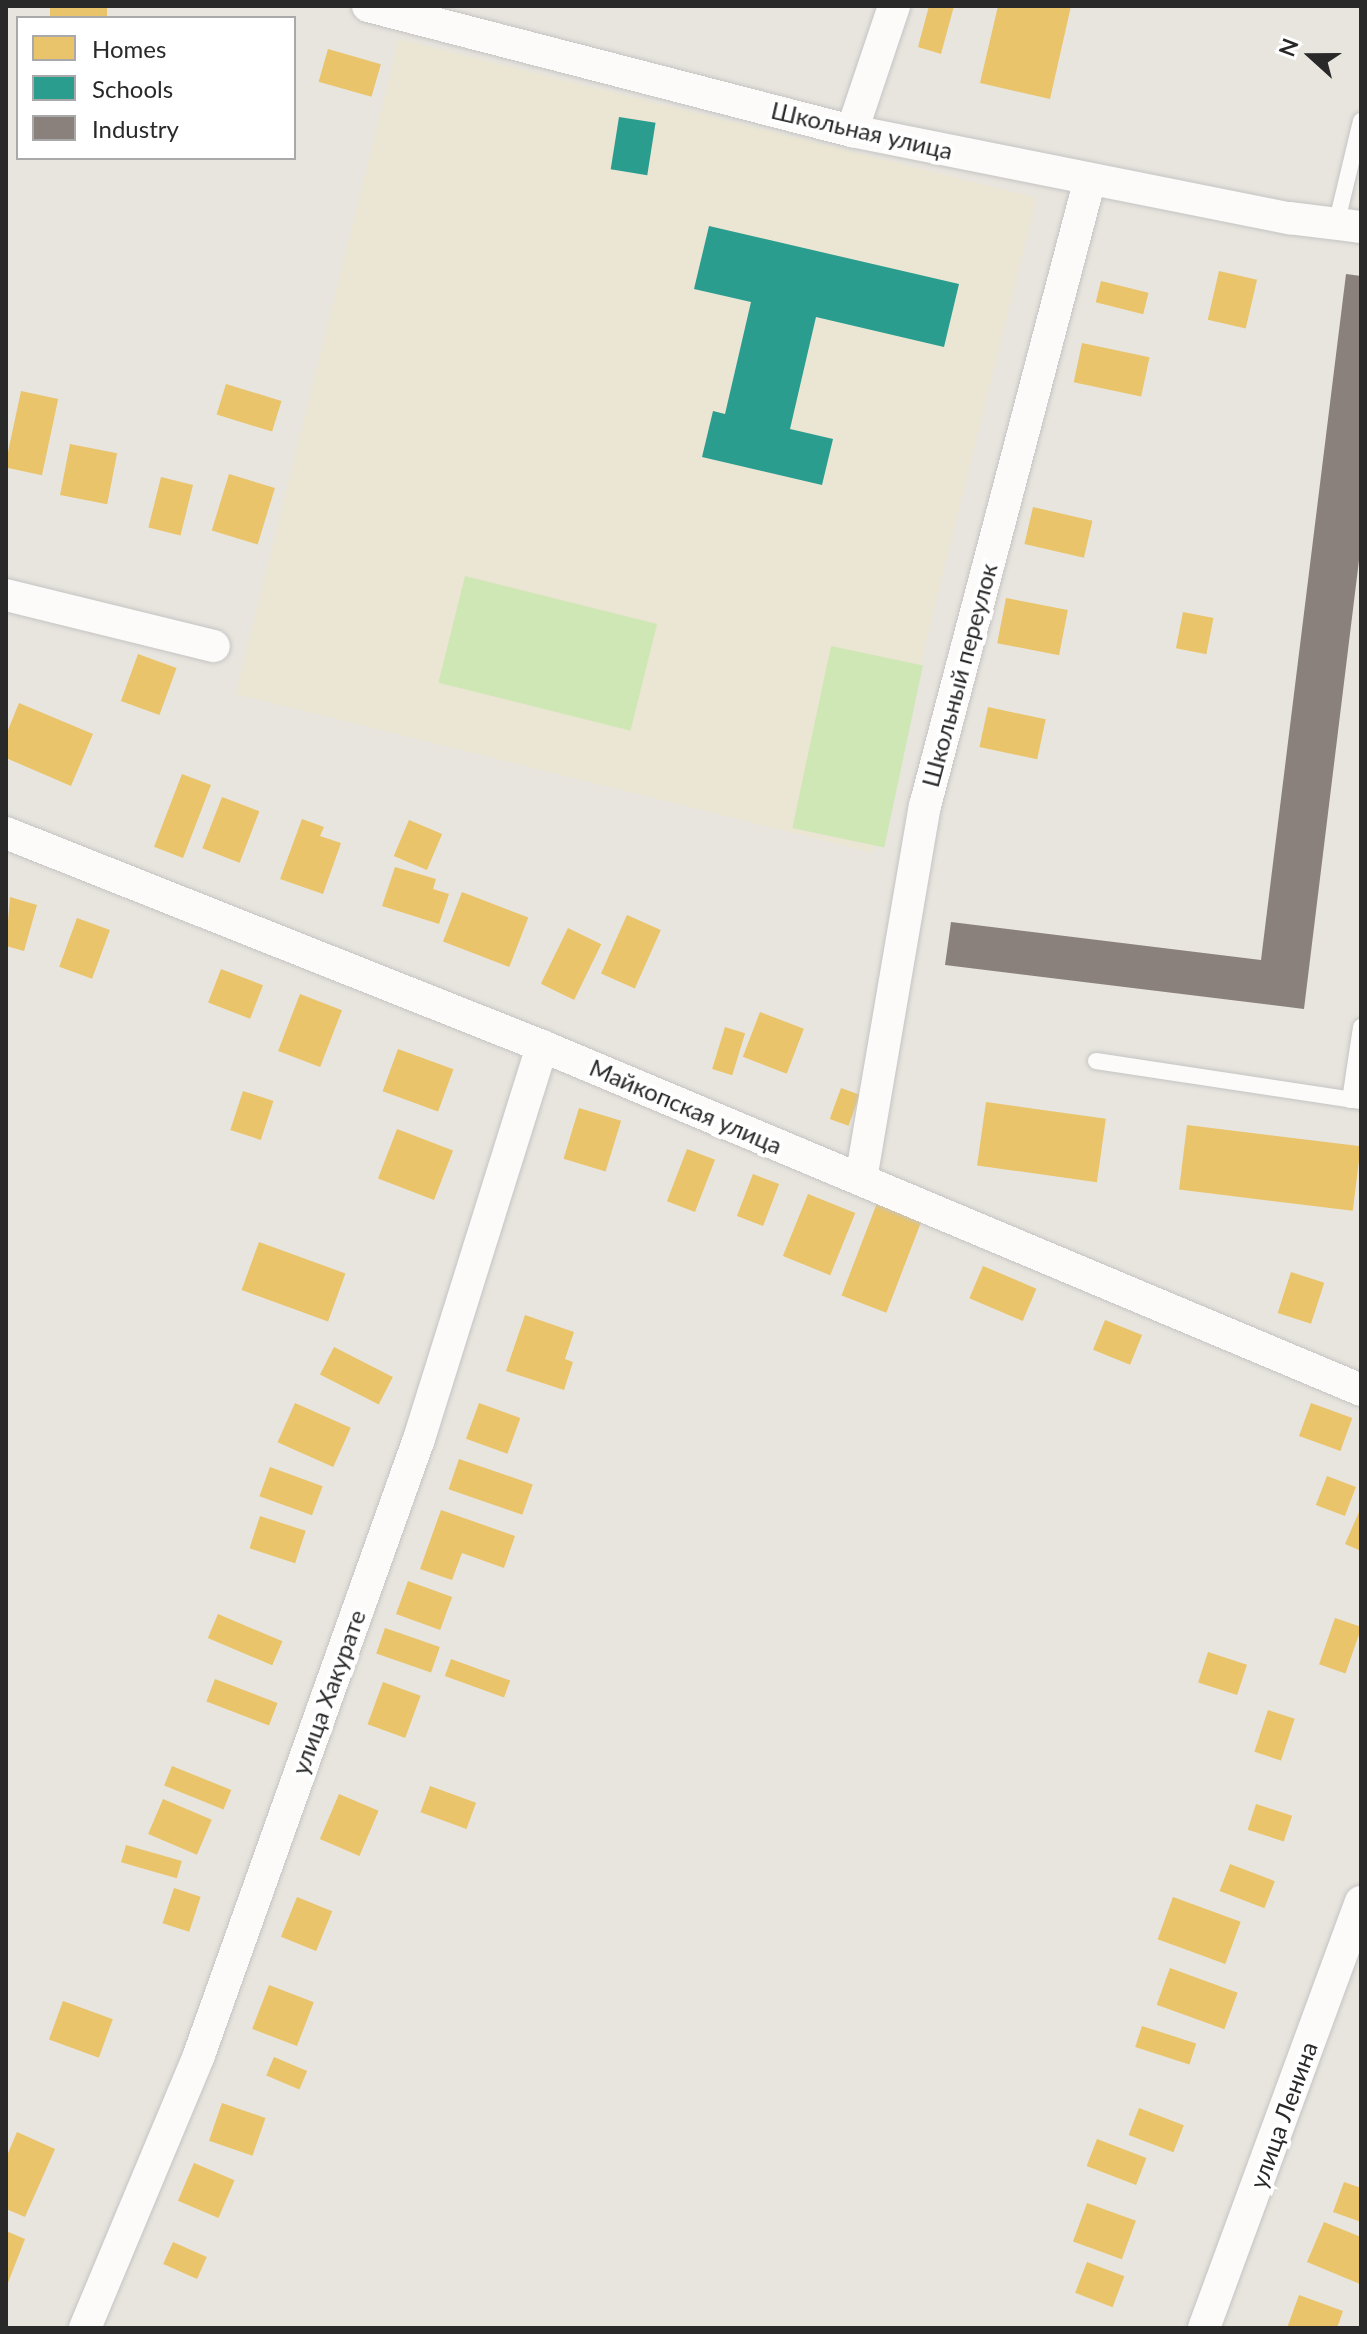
<!DOCTYPE html>
<html>
<head>
<meta charset="utf-8">
<style>
  body { margin:0 }
  #map { position:relative; width:1367px; height:2334px; overflow:hidden; background:#e8e5de; font-family:Lato,sans-serif }
  div>[style] { position:absolute }
  .education>* { inset:0; background:#ebe5d3; transform-origin:0 0 }
  .pitch>* { inset:0; background:#cfe7b5; transform-origin:0 0 }
  .homes>* { inset:0; background:#e9c46a; transform-origin:0 0 }
  .schools>* { inset:0; background:#2a9d8f; transform-origin:0 0 }
  .industry>* { inset:0; background:#8a817c }
  .roads { filter:drop-shadow(0 0 2px #c5c4c4) drop-shadow(0 0 2px #c5c4c4) }
  .lane>* { height:16px; margin:-8px; padding:0 8px; transform-origin:8px; border-radius:8px; background:#fcfbfa }
  .street>* { height:32px; margin:-16px; padding:0 16px; transform-origin:16px; border-radius:16px; background:#fcfbfa }
  span { translate:-50% -50%; white-space:nowrap; text-align:center; line-height:1.15; -webkit-text-stroke:8px #fff; paint-order:stroke }
  .street-label { font-size:24px; color:#292929 }
  .frame { position:absolute; inset:0; border:8px solid #292929; pointer-events:none }
  .legend { position:absolute; left:16px; top:16px; width:280px; height:144px; box-sizing:border-box; background:#fff; border:2px solid #a9a9a9; margin:0; padding:10px 14px; list-style:none; font-size:24px; color:#292929 }
  .legend li { display:flex; align-items:center; gap:16px; height:40px }
  .legend b { width:40px; border:2px solid #a9a9a9 }
  .north { position:absolute; left:1271px; top:16px; width:80px; height:80px; -webkit-text-stroke:6px #fff; paint-order:stroke; rotate:291deg; font-size:22px; font-weight:700; line-height:32px; text-align:center; color:#292929 }
  .north::after { content:''; display:block; margin:auto; width:28px; height:36px; background:#292929; clip-path:polygon(50% 0,100% 100%,50% 72%,0 100%) }
</style>
</head>
<body>
<div id="map">
  <div class="education">
    <i style="left:399px;top:39px;width:657px;height:675px;rotate:14deg"></i>
  </div>
  <div class="pitch">
    <i style="left:465px;top:576px;width:198px;height:110px;rotate:14deg"></i>
    <i style="left:831px;top:646px;width:94px;height:186px;rotate:12deg"></i>
  </div>
  <div class="homes">
    <i style="left:50px;top:6px;width:57px;height:12px"></i>
    <i style="clip-path:polygon(929px 6px,954px 6px,941px 54px,918px 47px)"></i>
    <i style="clip-path:polygon(998px 6px,1071px 6px,1050px 99px,980px 83px)"></i>
    <i style="left:328px;top:49px;width:55px;height:34px;rotate:16deg"></i>
    <i style="left:1219px;top:271px;width:39px;height:50px;rotate:13deg"></i>
    <i style="left:1101px;top:281px;width:49px;height:22px;rotate:14deg"></i>
    <i style="left:1082px;top:343px;width:69px;height:40px;rotate:12deg"></i>
    <i style="left:226px;top:384px;width:58px;height:32px;rotate:17deg"></i>
    <i style="left:21px;top:391px;width:38px;height:78px;rotate:12deg"></i>
    <i style="left:70px;top:444px;width:48px;height:52px;rotate:11deg"></i>
    <i style="left:229px;top:474px;width:48px;height:59px;rotate:17deg"></i>
    <i style="left:161px;top:477px;width:33px;height:52px;rotate:14deg"></i>
    <i style="left:1033px;top:507px;width:61px;height:38px;rotate:13deg"></i>
    <i style="left:1006px;top:598px;width:63px;height:46px;rotate:11deg"></i>
    <i style="left:1183px;top:612px;width:31px;height:37px;rotate:11deg"></i>
    <i style="left:138px;top:654px;width:41px;height:50px;rotate:20deg"></i>
    <i style="clip-path:polygon(19px 703px,93px 734px,71px 786px,6px 758px,6px 735px)"></i>
    <i style="left:988px;top:707px;width:59px;height:41px;rotate:12deg"></i>
    <i style="left:182px;top:774px;width:31px;height:78px;rotate:21deg"></i>
    <i style="left:222px;top:797px;width:40px;height:55px;rotate:21deg"></i>
    <i style="clip-path:polygon(302px 819px,324px 827px,320px 836px,341px 843px,323px 894px,280px 879px)"></i>
    <i style="left:409px;top:820px;width:36px;height:39px;rotate:23deg"></i>
    <i style="clip-path:polygon(395px 867px,436px 879px,433px 889px,449px 894px,439px 924px,382px 906px)"></i>
    <i style="left:462px;top:892px;width:71px;height:53px;rotate:21deg"></i>
    <i style="clip-path:polygon(10px 897px,37px 905px,24px 951px,6px 946px)"></i>
    <i style="left:627px;top:915px;width:37px;height:64px;rotate:24deg"></i>
    <i style="left:77px;top:918px;width:35px;height:52px;rotate:20deg"></i>
    <i style="left:568px;top:928px;width:37px;height:62px;rotate:26deg"></i>
    <i style="left:221px;top:969px;width:45px;height:36px;rotate:21deg"></i>
    <i style="left:300px;top:994px;width:45px;height:61px;rotate:21deg"></i>
    <i style="left:760px;top:1012px;width:47px;height:48px;rotate:21deg"></i>
    <i style="left:725px;top:1027px;width:21px;height:44px;rotate:17deg"></i>
    <i style="left:398px;top:1049px;width:59px;height:45px;rotate:20deg"></i>
    <i style="left:841px;top:1088px;width:20px;height:33px;rotate:20deg"></i>
    <i style="left:243px;top:1091px;width:32px;height:41px;rotate:18deg"></i>
    <i style="left:986px;top:1102px;width:121px;height:64px;rotate:8deg"></i>
    <i style="left:579px;top:1108px;width:44px;height:53px;rotate:17deg"></i>
    <i style="left:1187px;top:1125px;width:175px;height:65px;rotate:7deg"></i>
    <i style="left:397px;top:1129px;width:60px;height:53px;rotate:21deg"></i>
    <i style="left:687px;top:1149px;width:30px;height:56px;rotate:21deg"></i>
    <i style="left:753px;top:1174px;width:28px;height:45px;rotate:21deg"></i>
    <i style="left:808px;top:1194px;width:51px;height:67px;rotate:22deg"></i>
    <i style="left:877px;top:1203px;width:48px;height:99px;rotate:21deg"></i>
    <i style="left:259px;top:1242px;width:92px;height:51px;rotate:20deg"></i>
    <i style="left:983px;top:1266px;width:58px;height:35px;rotate:23deg"></i>
    <i style="left:1291px;top:1272px;width:35px;height:43px;rotate:18deg"></i>
    <i style="clip-path:polygon(525px 1315px,574px 1332px,565px 1359px,573px 1362px,564px 1390px,506px 1371px)"></i>
    <i style="left:1105px;top:1320px;width:40px;height:32px;rotate:22deg"></i>
    <i style="left:334px;top:1347px;width:66px;height:31px;rotate:27deg"></i>
    <i style="left:295px;top:1403px;width:61px;height:43px;rotate:24deg"></i>
    <i style="left:479px;top:1403px;width:44px;height:38px;rotate:20deg"></i>
    <i style="left:1311px;top:1403px;width:44px;height:35px;rotate:20deg"></i>
    <i style="left:459px;top:1459px;width:78px;height:32px;rotate:19deg"></i>
    <i style="left:270px;top:1467px;width:56px;height:31px;rotate:20deg"></i>
    <i style="left:1327px;top:1476px;width:31px;height:31px;rotate:21deg"></i>
    <i style="clip-path:polygon(441px 1510px,515px 1536px,504px 1568px,462px 1553px,452px 1580px,420px 1569px)"></i>
    <i style="clip-path:polygon(1359px 1512px,1361px 1512px,1361px 1551px,1345px 1544px)"></i>
    <i style="left:260px;top:1516px;width:48px;height:34px;rotate:18deg"></i>
    <i style="left:408px;top:1581px;width:47px;height:35px;rotate:20deg"></i>
    <i style="left:218px;top:1614px;width:70px;height:26px;rotate:23deg"></i>
    <i style="left:1335px;top:1618px;width:28px;height:49px;rotate:19deg"></i>
    <i style="left:385px;top:1628px;width:58px;height:27px;rotate:19deg"></i>
    <i style="left:1208px;top:1652px;width:41px;height:32px;rotate:18deg"></i>
    <i style="left:451px;top:1659px;width:63px;height:18px;rotate:20deg"></i>
    <i style="left:215px;top:1679px;width:67px;height:24px;rotate:21deg"></i>
    <i style="left:383px;top:1682px;width:40px;height:45px;rotate:20deg"></i>
    <i style="left:1268px;top:1710px;width:28px;height:44px;rotate:18deg"></i>
    <i style="left:172px;top:1766px;width:64px;height:21px;rotate:22deg"></i>
    <i style="left:430px;top:1786px;width:49px;height:28px;rotate:20deg"></i>
    <i style="left:339px;top:1794px;width:43px;height:49px;rotate:23deg"></i>
    <i style="left:163px;top:1799px;width:53px;height:38px;rotate:23deg"></i>
    <i style="left:1256px;top:1804px;width:38px;height:27px;rotate:18deg"></i>
    <i style="left:126px;top:1845px;width:58px;height:18px;rotate:16deg"></i>
    <i style="left:1230px;top:1864px;width:48px;height:29px;rotate:21deg"></i>
    <i style="left:174px;top:1888px;width:28px;height:37px;rotate:18deg"></i>
    <i style="left:297px;top:1897px;width:38px;height:43px;rotate:22deg"></i>
    <i style="left:1173px;top:1897px;width:72px;height:45px;rotate:20deg"></i>
    <i style="left:1170px;top:1968px;width:72px;height:39px;rotate:20deg"></i>
    <i style="left:269px;top:1985px;width:48px;height:47px;rotate:21deg"></i>
    <i style="left:63px;top:2001px;width:53px;height:41px;rotate:20deg"></i>
    <i style="left:1142px;top:2026px;width:57px;height:22px;rotate:18deg"></i>
    <i style="left:274px;top:2057px;width:36px;height:20px;rotate:23deg"></i>
    <i style="left:222px;top:2103px;width:46px;height:40px;rotate:19deg"></i>
    <i style="left:1139px;top:2108px;width:48px;height:29px;rotate:21deg"></i>
    <i style="clip-path:polygon(17px 2132px,55px 2149px,25px 2217px,6px 2209px,6px 2158px)"></i>
    <i style="left:1097px;top:2139px;width:53px;height:29px;rotate:21deg"></i>
    <i style="left:194px;top:2163px;width:44px;height:41px;rotate:23deg"></i>
    <i style="clip-path:polygon(1344px 2182px,1361px 2188px,1361px 2222px,1333px 2212px)"></i>
    <i style="left:1087px;top:2203px;width:52px;height:41px;rotate:20deg"></i>
    <i style="clip-path:polygon(1324px 2222px,1361px 2237px,1360px 2284px,1307px 2262px)"></i>
    <i style="clip-path:polygon(6px 2231px,25px 2239px,6px 2288px)"></i>
    <i style="left:173px;top:2242px;width:37px;height:24px;rotate:24deg"></i>
    <i style="left:1087px;top:2262px;width:40px;height:33px;rotate:21deg"></i>
    <i style="clip-path:polygon(1299px 2295px,1343px 2311px,1337px 2328px,1287px 2328px)"></i>
  </div>
  <div class="schools">
    <i style="left:619px;top:117px;width:37px;height:53px;rotate:9deg"></i>
    <i style="clip-path:polygon(709px 226px,959px 284px,944px 347px,816px 317px,790px 429px,833px 439px,822px 485px,702px 457px,713px 411px,725px 414px,751px 302px,694px 289px)"></i>
  </div>
  <div class="industry">
    <i style="clip-path:polygon(1346px 274px,1361px 276px,1361px 544px,1304px 1009px,945px 965px,951px 922px,1261px 960px)"></i>
  </div>
  <div class="roads">
    <div class="lane">
      <i style="left:1336px;top:225px;width:107px;rotate:-76.5deg"></i>
      <i style="left:1096px;top:1061px;width:268px;rotate:8.6deg"></i>
      <i style="left:1350px;top:1100px;width:74px;rotate:-81.4deg"></i>
    </div>
    <div class="street">
      <i style="left:368px;top:6px;width:500px;rotate:14.5deg"></i>
      <i style="left:852px;top:131px;width:446px;rotate:11.3deg"></i>
      <i style="left:1289px;top:218px;width:73px;rotate:7.1deg"></i>
      <i style="left:852px;top:131px;width:132px;rotate:-71.4deg"></i>
      <i style="left:6px;top:595px;width:214px;rotate:13.8deg"></i>
      <i style="left:6px;top:833px;width:577px;rotate:21.67deg"></i>
      <i style="left:542px;top:1046px;width:888px;rotate:22.78deg"></i>
      <i style="left:861px;top:1179px;width:378px;rotate:-80.3deg"></i>
      <i style="left:925px;top:806px;width:648px;rotate:-75.26deg"></i>
      <i style="left:85px;top:2328px;width:296px;rotate:-67.3deg"></i>
      <i style="left:199px;top:2055px;width:654px;rotate:-70.35deg"></i>
      <i style="left:419px;top:1439px;width:412px;rotate:-72.6deg"></i>
      <i style="left:1204px;top:2328px;width:454px;rotate:-69.8deg"></i>
    </div>
  </div>
  <div class="street-label">
    <span style="left:862px;top:130px;rotate:13deg">Школьная улица</span>
    <span style="left:959px;top:675px;rotate:-75deg">Школьный переулок</span>
    <span style="left:686px;top:1106px;rotate:23deg">Майкопская улица</span>
    <span style="left:328px;top:1692px;rotate:-70deg">улица Хакурате</span>
    <span style="left:1283px;top:2115px;rotate:-70deg">улица Ленина</span>
  </div>
  <div class="frame"></div>
  <ul class="legend">
  <li><b style="height:22px;background:#e9c46a"></b>Homes</li>
  <li><b style="height:22px;background:#2a9d8f"></b>Schools</li>
  <li><b style="height:22px;background:#8a817c"></b>Industry</li>
  </ul>
  <div class="north">N</div>
</div>
</body>
</html>
